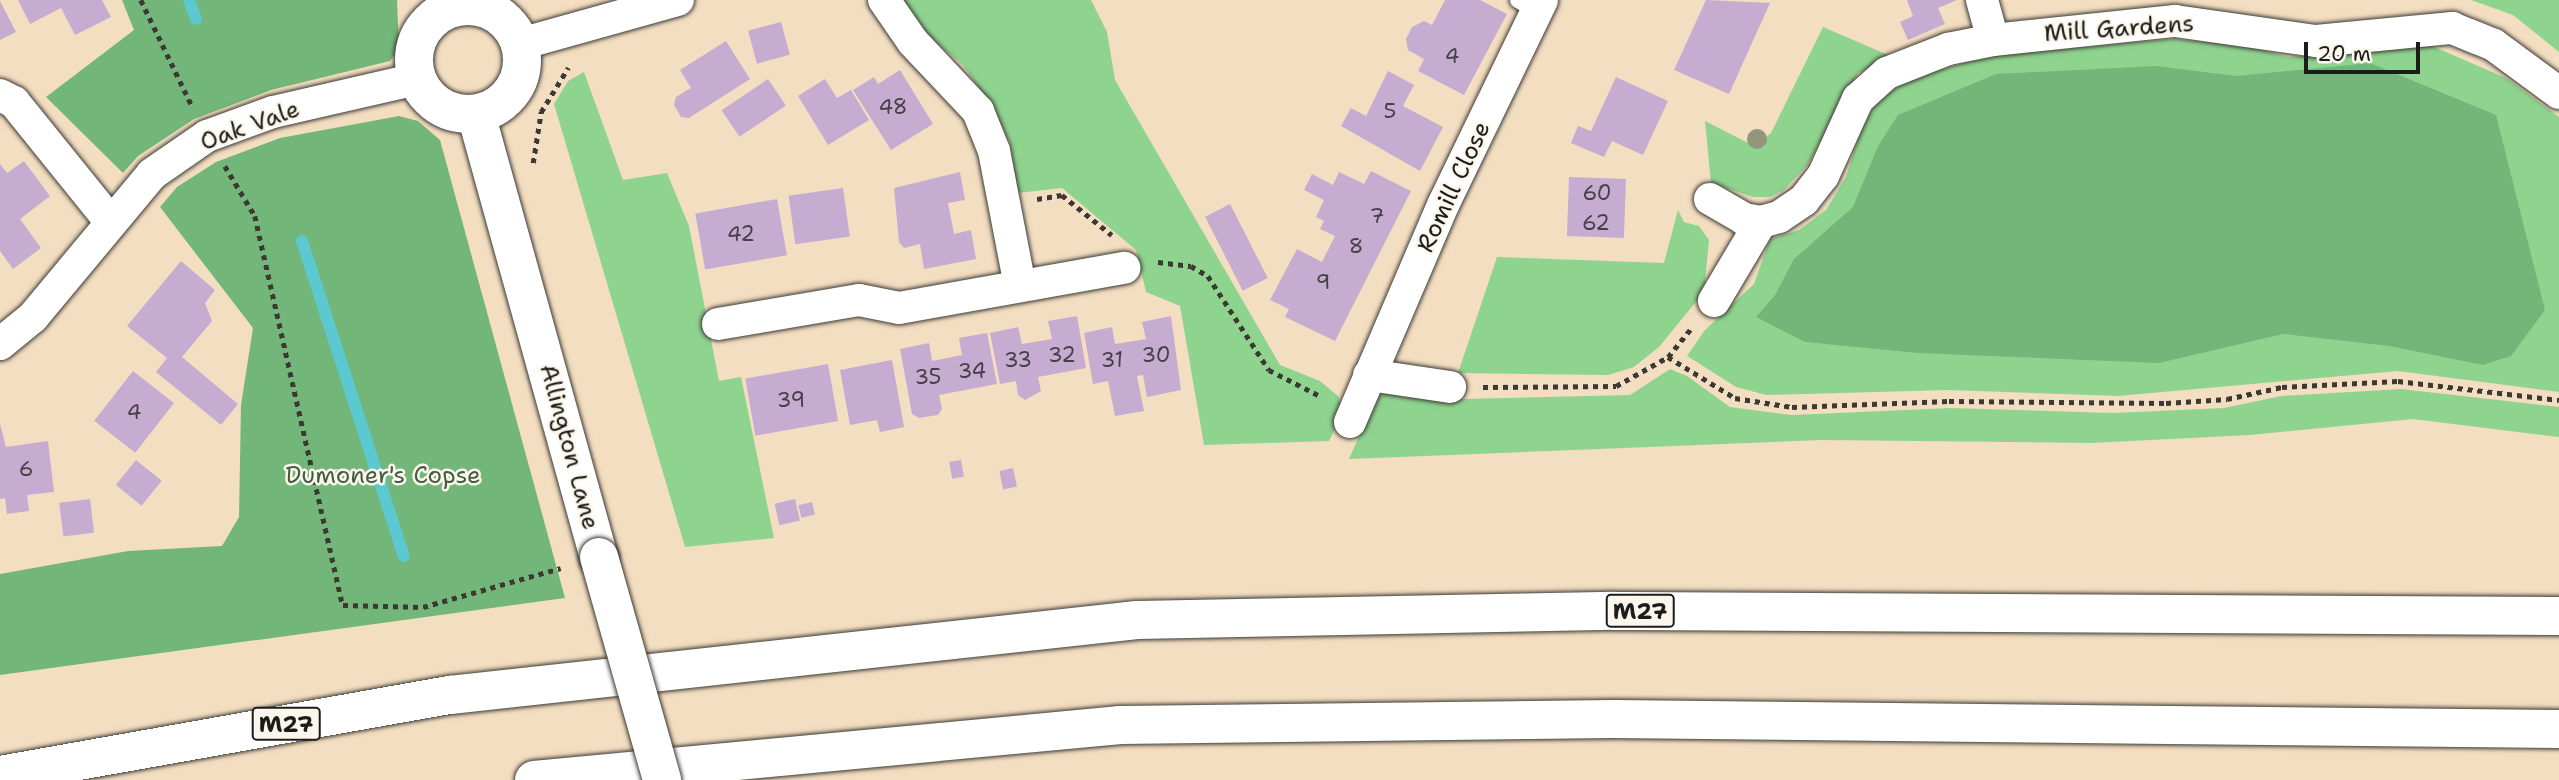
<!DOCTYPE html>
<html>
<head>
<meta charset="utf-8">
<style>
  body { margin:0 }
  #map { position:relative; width:2559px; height:780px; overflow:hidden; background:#f3dec1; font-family:"Shantell Sans",sans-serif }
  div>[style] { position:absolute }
  .green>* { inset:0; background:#8fd48e }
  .forest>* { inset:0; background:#73b679 }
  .stream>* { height:12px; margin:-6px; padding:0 6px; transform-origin:6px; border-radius:6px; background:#5cc9d1 }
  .building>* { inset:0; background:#c7acd2; transform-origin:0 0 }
  .path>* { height:4.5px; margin-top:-2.25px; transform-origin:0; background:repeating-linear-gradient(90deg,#3c3935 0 5px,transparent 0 10px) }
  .roads { filter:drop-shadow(0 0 2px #3c3935) drop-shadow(0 0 2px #3c3935) }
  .lane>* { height:16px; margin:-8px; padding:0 8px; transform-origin:8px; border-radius:8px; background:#fff }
  .street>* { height:32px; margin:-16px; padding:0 16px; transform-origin:16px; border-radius:16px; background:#fff }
  .secondary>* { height:38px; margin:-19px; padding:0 19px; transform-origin:19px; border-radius:19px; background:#fff }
  .secondary>.ring { margin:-19px; padding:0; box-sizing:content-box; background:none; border:38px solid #fff; border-radius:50% }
  .highway>* { height:38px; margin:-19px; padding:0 19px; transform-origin:19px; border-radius:19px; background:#fff }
  .bridges { filter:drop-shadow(0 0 2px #3c3935) drop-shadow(0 0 2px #3c3935) }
  .secondary-bridge>* { height:38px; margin:-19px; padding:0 19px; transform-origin:19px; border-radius:19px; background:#fff }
  .trees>* { width:20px; height:20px; margin:-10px; border-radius:50%; background:#93967c }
  span { translate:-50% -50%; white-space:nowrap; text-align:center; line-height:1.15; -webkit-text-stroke:5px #fbf7ec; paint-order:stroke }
  .number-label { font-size:21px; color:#47404a }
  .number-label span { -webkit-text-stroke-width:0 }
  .shield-label span { padding:2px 5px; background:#fbf7ec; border:2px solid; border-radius:5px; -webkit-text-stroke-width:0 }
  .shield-label { font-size:23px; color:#1c1c1c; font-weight:700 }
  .street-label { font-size:24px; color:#1c1c1c }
  .park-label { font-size:24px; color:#445c44 }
  .scale { position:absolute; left:2304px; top:42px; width:116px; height:32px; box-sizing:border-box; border:4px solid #1c1c1c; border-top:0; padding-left:9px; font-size:21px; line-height:24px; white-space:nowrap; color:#1c1c1c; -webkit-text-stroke:5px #fbf7ec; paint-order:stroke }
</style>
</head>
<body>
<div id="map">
  <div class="green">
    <i style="clip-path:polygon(901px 0,1091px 0,1107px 32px,1115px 80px,1280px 365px,1320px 381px,1338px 396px,1343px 411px,1329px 441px,1204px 445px,1180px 306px,1146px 292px,1136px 250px,1062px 188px,1018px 193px,1010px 143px,990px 103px,962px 64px,925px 33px)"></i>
    <i style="clip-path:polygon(2471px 0,2559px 0,2559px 52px,2513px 15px)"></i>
    <i style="clip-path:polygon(1823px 27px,1895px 58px,1858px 73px,1808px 164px,1784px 190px,1770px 197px,1753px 197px,1711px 183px,1705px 121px,1754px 146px,1771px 133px)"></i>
    <i style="clip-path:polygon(2174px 39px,2247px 46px,2288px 57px,2432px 46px,2506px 78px,2559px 117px,2559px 392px,2398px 371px,2118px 396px,1948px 390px,1766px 395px,1736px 387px,1687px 356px,1705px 330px,1754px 284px,1770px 239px,1799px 230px,1826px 210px,1846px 177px,1861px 129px,1877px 101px,1909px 79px,1991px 55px)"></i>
    <i style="clip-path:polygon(584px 72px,623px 180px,667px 173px,689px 226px,719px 381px,741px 377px,774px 538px,685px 547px,554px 104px,568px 81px)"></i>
    <i style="clip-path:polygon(1678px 210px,1684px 222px,1699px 226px,1709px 240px,1704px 292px,1659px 347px,1634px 367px,1608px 375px,1458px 373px,1497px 257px,1664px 263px)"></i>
    <i style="clip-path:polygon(1670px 369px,1687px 376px,1730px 407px,1792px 415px,1951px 408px,2113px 413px,2224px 408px,2281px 396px,2401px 389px,2559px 407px,2559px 437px,2413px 419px,2250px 435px,2091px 443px,1821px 440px,1349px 459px,1375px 399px,1386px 392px,1462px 399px,1630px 395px)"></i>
  </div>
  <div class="forest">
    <i style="clip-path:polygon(122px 0,397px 0,399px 49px,390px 61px,271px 90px,194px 119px,138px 156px,123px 173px,46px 97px,134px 30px)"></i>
    <i style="clip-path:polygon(2370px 63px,2496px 115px,2545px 310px,2511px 356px,2483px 365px,2389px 346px,2283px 334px,2159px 363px,1918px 353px,1805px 342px,1756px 317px,1775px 295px,1794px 259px,1853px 207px,1878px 146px,1898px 115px,1996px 74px,2156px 66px,2236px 76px)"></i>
    <i style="clip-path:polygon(399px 116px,418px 121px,440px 140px,565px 598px,0 675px,0 574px,128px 551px,222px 546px,239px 517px,241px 405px,253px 328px,160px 207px,177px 187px,216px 162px,280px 138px)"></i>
  </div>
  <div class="stream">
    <i style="left:189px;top:0;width:20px;rotate:70deg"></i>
    <i style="left:302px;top:241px;width:331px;rotate:72.1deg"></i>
  </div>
  <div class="building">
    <i style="clip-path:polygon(18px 0,102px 0,111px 17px,75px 35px,61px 8px,30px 24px)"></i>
    <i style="clip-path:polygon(1445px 0,1480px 0,1507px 14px,1464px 95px,1418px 71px,1424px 59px,1408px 50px,1406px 39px,1412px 27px,1424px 21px,1432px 25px)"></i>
    <i style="clip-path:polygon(1706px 0,1770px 3px,1729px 94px,1674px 70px)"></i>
    <i style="clip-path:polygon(1907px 0,1957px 0,1938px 8px,1945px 24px,1908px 40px,1900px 22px,1913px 16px)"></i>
    <i style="clip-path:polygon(0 1px,16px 32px,0 40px)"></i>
    <i style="left:781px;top:22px;width:34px;height:34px;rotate:75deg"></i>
    <i style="clip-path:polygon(726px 41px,750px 79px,689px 118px,681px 117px,674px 105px,676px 97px,691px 88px,680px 70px)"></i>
    <i style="clip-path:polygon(900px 70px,933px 124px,891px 150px,853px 90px,874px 77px,878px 84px)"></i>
    <i style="clip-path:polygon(1388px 71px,1414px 85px,1403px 106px,1443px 127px,1420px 171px,1341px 126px,1351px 108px,1366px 116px)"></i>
    <i style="clip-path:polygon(1616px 77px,1668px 101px,1643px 155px,1612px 141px,1604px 157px,1571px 143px,1578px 126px,1591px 131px)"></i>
    <i style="left:768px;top:79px;width:32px;height:56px;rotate:56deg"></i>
    <i style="clip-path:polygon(825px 79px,837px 98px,851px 90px,869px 120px,828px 145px,798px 96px)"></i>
    <i style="clip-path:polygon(24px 161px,50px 196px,20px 219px,41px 248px,13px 269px,0 251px,0 164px,7px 173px)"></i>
    <i style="clip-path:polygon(1371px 171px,1411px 191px,1335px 341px,1285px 317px,1289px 309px,1270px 300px,1297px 249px,1322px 262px,1335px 236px,1320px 229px,1324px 221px,1316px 217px,1324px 200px,1304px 190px,1312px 174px,1333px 185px,1339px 172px,1364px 184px)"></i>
    <i style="clip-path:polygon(960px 172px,965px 200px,948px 203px,951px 218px,954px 234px,971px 230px,976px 259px,924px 269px,920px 244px,904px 248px,899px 242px,894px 188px)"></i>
    <i style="left:1569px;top:177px;width:57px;height:59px;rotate:2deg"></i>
    <i style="left:843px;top:188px;width:49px;height:55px;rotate:82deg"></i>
    <i style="left:777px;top:199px;width:57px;height:83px;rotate:80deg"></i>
    <i style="left:1230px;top:204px;width:83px;height:28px;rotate:63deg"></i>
    <i style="clip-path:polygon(181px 261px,215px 290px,205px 303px,212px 321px,182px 357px,238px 404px,221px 425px,156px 372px,167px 358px,127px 326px)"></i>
    <i style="clip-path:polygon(1077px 316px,1086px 368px,1038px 377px,1041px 391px,1025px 400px,1018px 395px,1016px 381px,1000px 384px,990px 333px,1018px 327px,1022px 344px,1052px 339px,1048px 321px)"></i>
    <i style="clip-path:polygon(1171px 316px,1181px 390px,1147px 397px,1143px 375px,1137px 376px,1144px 411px,1115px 416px,1108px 381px,1093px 384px,1084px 333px,1112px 327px,1115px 344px,1146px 339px,1142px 322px)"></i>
    <i style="clip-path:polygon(987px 333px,997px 384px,939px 395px,942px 409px,938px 415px,919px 418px,912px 414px,900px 349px,929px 343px,932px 361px,962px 355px,959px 338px)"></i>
    <i style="clip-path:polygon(892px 360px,904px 427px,880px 432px,877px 420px,850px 425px,840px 370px)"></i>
    <i style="left:828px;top:364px;width:58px;height:84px;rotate:80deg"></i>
    <i style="left:133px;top:371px;width:52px;height:63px;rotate:38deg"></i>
    <i style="clip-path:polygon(0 424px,6px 447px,48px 441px,54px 492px,27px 495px,29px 511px,7px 514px,5px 498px,0 499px)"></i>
    <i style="left:136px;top:460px;width:33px;height:32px;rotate:39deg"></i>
    <i style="left:961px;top:460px;width:17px;height:12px;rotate:80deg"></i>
    <i style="left:1013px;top:468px;width:19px;height:14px;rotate:78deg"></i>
    <i style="left:90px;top:499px;width:34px;height:31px;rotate:83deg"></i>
    <i style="left:795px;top:499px;width:22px;height:21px;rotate:77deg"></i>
    <i style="left:812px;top:502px;width:13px;height:14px;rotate:77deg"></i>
  </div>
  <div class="path">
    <i style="left:141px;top:0;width:118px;rotate:64.3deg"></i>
    <i style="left:533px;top:163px;width:52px;rotate:-81.1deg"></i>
    <i style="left:541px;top:112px;width:52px;rotate:-58.5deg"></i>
    <i style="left:225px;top:166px;width:58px;rotate:59deg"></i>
    <i style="left:255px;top:216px;width:399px;rotate:77.3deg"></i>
    <i style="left:343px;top:605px;width:80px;rotate:1.4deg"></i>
    <i style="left:423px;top:607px;width:143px;rotate:-15.8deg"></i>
    <i style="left:1037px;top:199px;width:25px;rotate:-9deg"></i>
    <i style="left:1062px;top:195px;width:64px;rotate:38.7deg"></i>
    <i style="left:1158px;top:262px;width:33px;rotate:7deg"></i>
    <i style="left:1191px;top:266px;width:20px;rotate:30deg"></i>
    <i style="left:1208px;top:276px;width:112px;rotate:57deg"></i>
    <i style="left:1269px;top:370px;width:59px;rotate:27deg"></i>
    <i style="left:1668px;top:357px;width:79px;rotate:31.5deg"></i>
    <i style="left:1735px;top:398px;width:58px;rotate:9deg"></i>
    <i style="left:1792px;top:407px;width:157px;rotate:-2.2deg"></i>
    <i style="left:1949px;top:401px;width:217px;rotate:0.5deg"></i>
    <i style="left:2166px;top:403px;width:61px;rotate:-3.8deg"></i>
    <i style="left:2227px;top:399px;width:56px;rotate:-12.3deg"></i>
    <i style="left:2282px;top:387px;width:116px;rotate:-3deg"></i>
    <i style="left:2398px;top:381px;width:162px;rotate:6.7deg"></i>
    <i style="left:1483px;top:387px;width:133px;rotate:-0.4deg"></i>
    <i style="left:1616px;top:386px;width:60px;rotate:-29.1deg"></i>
    <i style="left:1668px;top:357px;width:36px;rotate:-51deg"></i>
  </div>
  <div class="roads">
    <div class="lane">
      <i style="left:1518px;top:0;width:22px;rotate:30deg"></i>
    </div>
    <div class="street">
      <i style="left:884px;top:0;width:51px;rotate:55.4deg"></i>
      <i style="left:913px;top:42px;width:95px;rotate:46.7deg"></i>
      <i style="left:978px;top:111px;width:43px;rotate:68.2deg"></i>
      <i style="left:994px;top:151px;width:137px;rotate:79.1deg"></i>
      <i style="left:1982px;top:0;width:41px;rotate:74.6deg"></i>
      <i style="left:1993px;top:40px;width:183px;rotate:-6deg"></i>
      <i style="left:2175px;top:21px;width:142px;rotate:8.1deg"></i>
      <i style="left:2316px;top:41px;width:137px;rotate:-5.5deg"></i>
      <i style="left:2452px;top:28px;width:45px;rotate:22deg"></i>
      <i style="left:2494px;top:45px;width:81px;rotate:36.4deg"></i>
      <i style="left:520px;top:44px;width:164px;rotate:-15.6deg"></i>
      <i style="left:0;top:95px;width:16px;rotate:27deg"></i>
      <i style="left:14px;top:102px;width:154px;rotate:51.1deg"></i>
      <i style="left:1710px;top:199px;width:39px;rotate:30deg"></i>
      <i style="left:1744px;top:219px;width:17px;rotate:10deg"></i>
      <i style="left:1761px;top:222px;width:19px;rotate:-16deg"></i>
      <i style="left:1779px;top:217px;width:30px;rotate:-34deg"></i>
      <i style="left:1804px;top:200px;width:31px;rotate:-52deg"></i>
      <i style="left:1823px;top:176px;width:85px;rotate:-65.6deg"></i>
      <i style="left:1858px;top:99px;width:39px;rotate:-42deg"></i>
      <i style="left:1887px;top:73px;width:66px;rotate:-21.5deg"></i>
      <i style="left:1948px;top:49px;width:46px;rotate:-11.3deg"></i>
      <i style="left:1714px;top:301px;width:92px;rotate:-59.3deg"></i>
      <i style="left:718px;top:324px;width:143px;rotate:-9.7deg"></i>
      <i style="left:859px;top:300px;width:41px;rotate:11.3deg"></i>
      <i style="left:899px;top:308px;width:229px;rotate:-10.1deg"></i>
      <i style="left:0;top:344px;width:43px;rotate:-39.3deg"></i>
      <i style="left:33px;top:317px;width:186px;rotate:-50.2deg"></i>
      <i style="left:152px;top:174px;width:67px;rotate:-34.6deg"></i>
      <i style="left:207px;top:136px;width:70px;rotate:-20deg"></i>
      <i style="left:273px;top:112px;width:148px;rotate:-12.9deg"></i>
      <i style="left:1369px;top:375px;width:82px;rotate:8.4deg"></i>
      <i style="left:1350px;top:422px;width:238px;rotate:-66.8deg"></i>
      <i style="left:1444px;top:203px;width:225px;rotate:-64.2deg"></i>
    </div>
    <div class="secondary">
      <i class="ring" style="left:414px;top:6px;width:70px;height:70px"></i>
      <i style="left:476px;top:114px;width:460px;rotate:74.5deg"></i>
    </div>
    <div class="highway">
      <i style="left:0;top:775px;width:457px;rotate:-10.1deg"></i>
      <i style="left:450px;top:695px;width:691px;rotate:-6.23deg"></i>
      <i style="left:1137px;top:620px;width:477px;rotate:-1.1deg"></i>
      <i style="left:1614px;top:611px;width:945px;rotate:0.3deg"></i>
      <i style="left:534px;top:780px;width:589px;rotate:-5.36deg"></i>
      <i style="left:1120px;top:725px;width:494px;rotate:-0.7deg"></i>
      <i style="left:1614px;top:719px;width:945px;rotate:0.61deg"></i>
    </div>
  </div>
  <div class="bridges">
    <div class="secondary-bridge">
      <i style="left:599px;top:557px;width:232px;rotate:74.2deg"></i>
    </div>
  </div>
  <div class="trees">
    <i style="left:1757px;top:139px"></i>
  </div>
  <div class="number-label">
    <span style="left:1452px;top:56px">4</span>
    <span style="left:893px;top:107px">48</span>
    <span style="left:1390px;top:111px">5</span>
    <span style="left:1597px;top:193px">60</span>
    <span style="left:1377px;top:216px">7</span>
    <span style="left:1596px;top:223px">62</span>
    <span style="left:741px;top:234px">42</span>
    <span style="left:1356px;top:246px">8</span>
    <span style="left:1323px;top:282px">9</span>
    <span style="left:1062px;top:355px">32</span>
    <span style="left:1156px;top:355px">30</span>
    <span style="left:1018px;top:360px">33</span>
    <span style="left:1112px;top:360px">31</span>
    <span style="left:972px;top:371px">34</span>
    <span style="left:928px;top:377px">35</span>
    <span style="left:791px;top:400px">39</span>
    <span style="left:134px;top:412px">4</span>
    <span style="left:26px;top:469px">6</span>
  </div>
  <div class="shield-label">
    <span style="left:1640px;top:611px">M27</span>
    <span style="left:286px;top:724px">M27</span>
  </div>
  <div class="street-label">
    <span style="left:2119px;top:29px;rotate:-4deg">Mill Gardens</span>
    <span style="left:250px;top:126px;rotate:-20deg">Oak Vale</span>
    <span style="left:1454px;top:187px;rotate:-65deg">Romill Close</span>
    <span style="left:569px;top:447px;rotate:75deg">Allington Lane</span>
  </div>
  <div class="park-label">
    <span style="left:383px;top:476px">Dumoner's Copse</span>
  </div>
  <div class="scale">20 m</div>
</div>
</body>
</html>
